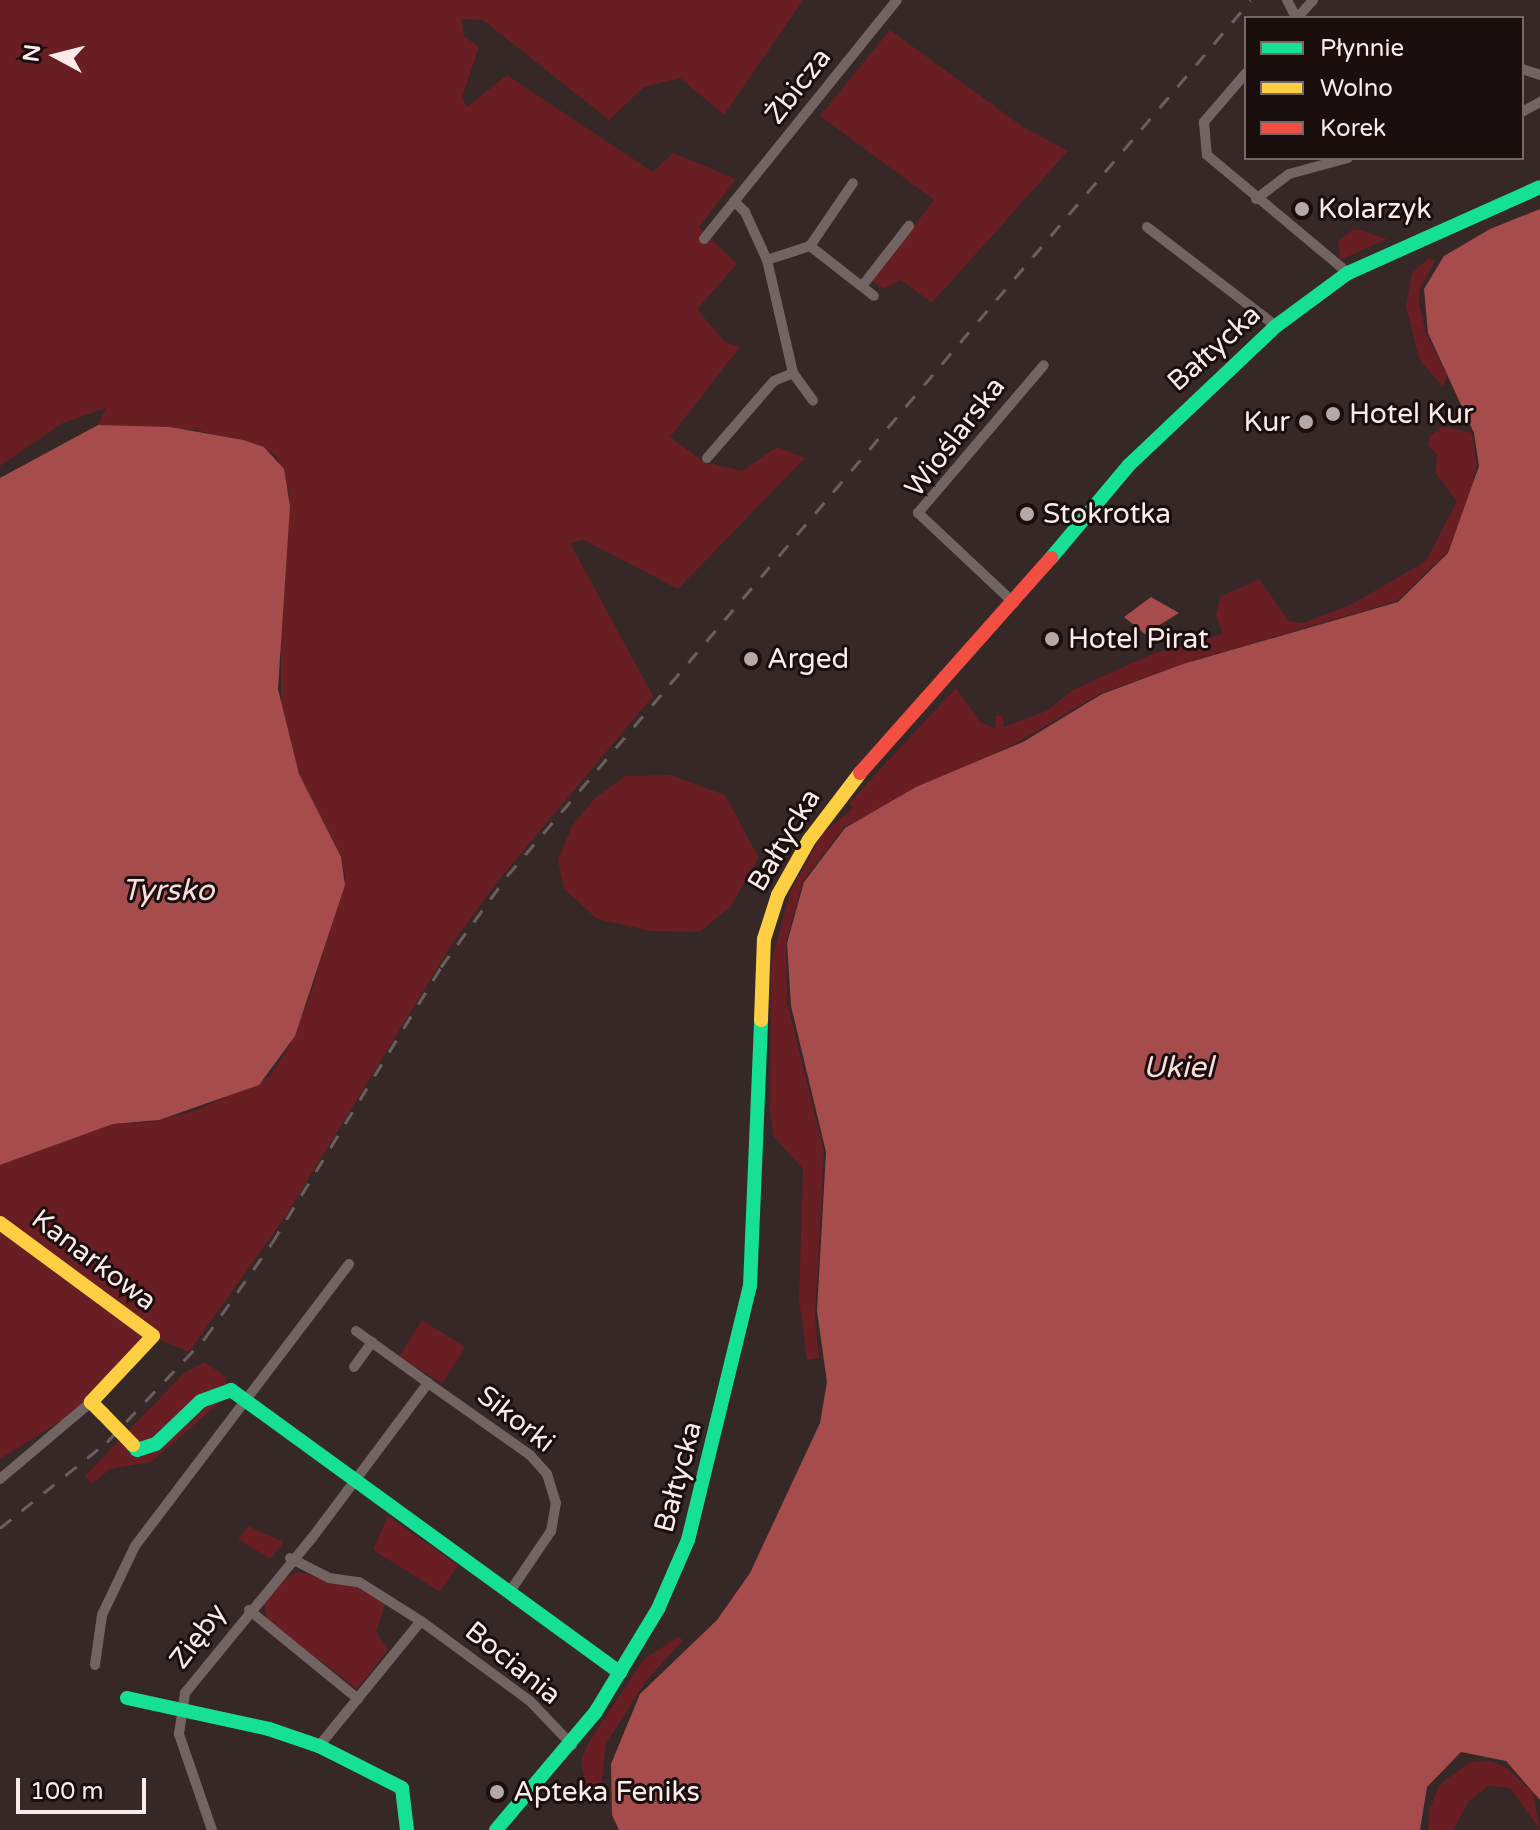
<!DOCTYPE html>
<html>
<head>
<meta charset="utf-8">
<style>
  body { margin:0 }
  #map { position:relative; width:1540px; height:1830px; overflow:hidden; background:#352827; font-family:"Varela Round",sans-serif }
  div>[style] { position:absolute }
  .green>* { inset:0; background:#681e23; transform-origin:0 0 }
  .water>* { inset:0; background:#a64c4c }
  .street>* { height:10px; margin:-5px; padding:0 5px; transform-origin:5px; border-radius:5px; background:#736464 }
  .fast>* { height:14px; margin:-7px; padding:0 7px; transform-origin:7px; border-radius:7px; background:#16e098 }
  .slow>* { height:14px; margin:-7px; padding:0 7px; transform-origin:7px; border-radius:7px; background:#ffcf43 }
  .jam>* { height:14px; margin:-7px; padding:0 7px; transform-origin:7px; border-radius:7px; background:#f24e42 }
  .rail>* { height:3px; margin-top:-1.5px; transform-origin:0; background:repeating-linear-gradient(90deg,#6b5e5e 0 14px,transparent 0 28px) }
  .slow-bridge>* { height:14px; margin:-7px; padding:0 7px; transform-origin:7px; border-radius:7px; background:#ffcf43 }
  .dots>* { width:22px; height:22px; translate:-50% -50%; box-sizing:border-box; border:4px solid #1a0f0e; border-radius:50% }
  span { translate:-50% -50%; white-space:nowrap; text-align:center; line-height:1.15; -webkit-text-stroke:6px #1a0f0e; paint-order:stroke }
  .street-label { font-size:28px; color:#fdebea }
  .poi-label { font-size:28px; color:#fdebea }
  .left { translate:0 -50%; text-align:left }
  .right { translate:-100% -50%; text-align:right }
  .water-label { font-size:30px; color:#f9dddb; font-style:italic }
  .legend { position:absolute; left:1244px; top:16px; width:280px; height:144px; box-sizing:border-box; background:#1a0f0e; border:2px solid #756766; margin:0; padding:10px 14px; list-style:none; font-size:24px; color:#fdebea }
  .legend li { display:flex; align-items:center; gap:16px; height:40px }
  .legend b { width:40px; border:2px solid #756766 }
  .north { position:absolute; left:16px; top:16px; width:80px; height:80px; -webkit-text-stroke:6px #1a0f0e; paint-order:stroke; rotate:277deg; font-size:22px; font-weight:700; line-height:32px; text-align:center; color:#fdebea }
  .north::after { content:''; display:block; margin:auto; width:28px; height:36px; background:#fdebea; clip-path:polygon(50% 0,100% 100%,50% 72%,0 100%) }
  .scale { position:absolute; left:16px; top:1778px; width:130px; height:36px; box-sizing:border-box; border:4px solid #fdebea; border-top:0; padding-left:10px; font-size:24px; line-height:28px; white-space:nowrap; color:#fdebea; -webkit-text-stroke:6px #1a0f0e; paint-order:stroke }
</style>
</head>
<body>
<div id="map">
  <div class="green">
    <i style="clip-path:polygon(0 0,803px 0,724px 115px,680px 78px,644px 87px,609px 120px,483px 20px,462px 19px,464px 36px,479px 47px,462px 97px,467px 107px,507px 75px,653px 172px,673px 153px,736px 179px,699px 227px,737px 264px,697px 309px,725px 342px,740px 347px,670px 437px,704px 462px,742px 471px,777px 447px,805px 458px,678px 589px,584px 540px,570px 543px,653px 696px,503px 875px,454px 941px,285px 1217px,189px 1352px,153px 1337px,91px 1402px,0 1459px,0 1165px,113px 1124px,151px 1122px,197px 1110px,269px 1077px,288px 1049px,309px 999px,346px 878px,341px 857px,299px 774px,281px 706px,281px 585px,290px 496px,277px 457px,264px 447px,196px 430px,98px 425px,106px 408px,63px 423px,0 466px)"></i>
    <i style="clip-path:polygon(890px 30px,1023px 127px,1068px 151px,932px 303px,901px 280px,883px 289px,872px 281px,934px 200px,820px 116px)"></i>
    <i style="clip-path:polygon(1352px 230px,1360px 230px,1387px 239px,1340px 260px,1338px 241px)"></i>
    <i style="clip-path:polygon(1429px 258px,1435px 261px,1419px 291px,1419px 303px,1426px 333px,1447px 376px,1443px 387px,1419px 359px,1406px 306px,1412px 273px)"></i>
    <i style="clip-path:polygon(1443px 426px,1472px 433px,1477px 465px,1467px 505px,1447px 552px,1397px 601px,1198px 659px,1101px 693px,1020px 741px,844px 827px,803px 881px,786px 942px,787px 1002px,824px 1151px,815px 1317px,819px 1358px,807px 1360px,799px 1299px,803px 1169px,774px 1137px,770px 1112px,771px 962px,791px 890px,822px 834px,853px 808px,849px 803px,956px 688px,981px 723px,995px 728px,996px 716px,1003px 716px,1004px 727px,1046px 711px,1073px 690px,1152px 654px,1223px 634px,1216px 616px,1220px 597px,1259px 579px,1289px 621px,1303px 623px,1352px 604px,1426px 561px,1457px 501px,1435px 473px,1437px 455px,1428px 445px,1430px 436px)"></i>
    <i style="clip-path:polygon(671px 775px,725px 795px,759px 858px,731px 906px,700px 932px,651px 931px,597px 919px,564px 889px,558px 860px,572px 826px,595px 798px,626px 776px)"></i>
    <i style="left:422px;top:1320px;width:51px;height:43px;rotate:32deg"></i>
    <i style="clip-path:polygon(205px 1362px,226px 1377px,227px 1396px,151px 1462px,110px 1469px,92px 1484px,85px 1476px,184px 1373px)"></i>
    <i style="clip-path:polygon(388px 1516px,458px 1565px,440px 1592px,373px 1550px)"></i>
    <i style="clip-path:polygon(248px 1526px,284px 1542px,270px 1559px,238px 1539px)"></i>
    <i style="clip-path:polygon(298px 1572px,364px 1589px,385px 1605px,376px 1631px,388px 1650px,357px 1689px,267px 1620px,264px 1604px,281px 1580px)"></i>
    <i style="clip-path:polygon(678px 1637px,683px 1640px,646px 1681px,606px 1744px,600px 1794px,588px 1794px,581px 1761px,588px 1743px,644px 1659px)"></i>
    <i style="clip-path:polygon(1491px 1761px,1507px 1768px,1533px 1792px,1540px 1830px,1510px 1788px,1488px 1786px,1469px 1801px,1453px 1830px,1428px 1830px,1430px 1808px,1440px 1784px,1470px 1762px)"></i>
  </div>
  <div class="water">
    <i style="clip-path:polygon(1540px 209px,1540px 1800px,1506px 1761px,1461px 1752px,1427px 1787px,1420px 1830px,619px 1830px,612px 1815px,611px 1764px,640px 1694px,717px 1620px,750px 1573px,820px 1423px,827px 1382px,817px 1311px,826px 1152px,791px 1006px,787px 943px,804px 882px,845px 828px,916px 787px,1023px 742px,1102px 694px,1183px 664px,1398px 602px,1448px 553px,1479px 466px,1474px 433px,1428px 333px,1424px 289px,1444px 256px,1490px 229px)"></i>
    <i style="clip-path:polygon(98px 425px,170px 427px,243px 440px,264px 447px,284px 469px,290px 506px,278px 689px,299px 774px,341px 857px,345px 885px,295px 1036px,259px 1085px,159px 1120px,113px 1124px,0 1165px,0 478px)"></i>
    <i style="clip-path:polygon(1151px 597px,1179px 613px,1145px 634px,1124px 617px)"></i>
  </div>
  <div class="street">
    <i style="left:1287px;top:0;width:20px;rotate:63deg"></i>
    <i style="left:1297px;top:18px;width:24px;rotate:-48deg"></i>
    <i style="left:1522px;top:69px;width:19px;rotate:18deg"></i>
    <i style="left:1246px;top:73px;width:65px;rotate:130.6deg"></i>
    <i style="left:1204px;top:122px;width:33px;rotate:85deg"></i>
    <i style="left:1207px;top:155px;width:184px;rotate:39.9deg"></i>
    <i style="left:1522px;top:112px;width:21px;rotate:-29deg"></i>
    <i style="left:1256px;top:199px;width:41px;rotate:-37.1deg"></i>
    <i style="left:1289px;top:174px;width:61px;rotate:-15.2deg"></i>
    <i style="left:734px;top:201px;width:16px;rotate:45deg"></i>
    <i style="left:745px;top:212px;width:53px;rotate:65.4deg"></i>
    <i style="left:767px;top:260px;width:116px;rotate:77deg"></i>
    <i style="left:793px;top:373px;width:34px;rotate:54deg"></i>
    <i style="left:1147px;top:227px;width:163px;rotate:37.5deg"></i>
    <i style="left:704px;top:239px;width:307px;rotate:-51.1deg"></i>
    <i style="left:810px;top:246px;width:76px;rotate:-55.7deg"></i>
    <i style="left:767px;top:260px;width:45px;rotate:-18deg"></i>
    <i style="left:810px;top:246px;width:81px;rotate:38deg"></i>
    <i style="left:863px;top:285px;width:75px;rotate:-52.1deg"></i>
    <i style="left:707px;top:458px;width:102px;rotate:-49deg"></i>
    <i style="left:774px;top:381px;width:21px;rotate:-23deg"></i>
    <i style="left:1014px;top:603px;width:132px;rotate:-136.8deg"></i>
    <i style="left:918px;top:513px;width:194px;rotate:-49.6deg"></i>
    <i style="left:356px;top:1331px;width:89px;rotate:35.8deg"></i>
    <i style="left:354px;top:1367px;width:31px;rotate:-54deg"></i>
    <i style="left:0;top:1479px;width:119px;rotate:-40.2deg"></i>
    <i style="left:290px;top:1558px;width:44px;rotate:27.1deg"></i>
    <i style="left:329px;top:1578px;width:30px;rotate:8deg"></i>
    <i style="left:359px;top:1582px;width:73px;rotate:32.2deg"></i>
    <i style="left:421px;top:1621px;width:135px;rotate:36.3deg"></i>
    <i style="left:530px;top:1701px;width:61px;rotate:46.3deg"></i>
    <i style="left:249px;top:1610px;width:141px;rotate:39.2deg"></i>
    <i style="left:95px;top:1665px;width:50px;rotate:-82deg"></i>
    <i style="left:102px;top:1615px;width:76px;rotate:-64.4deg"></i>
    <i style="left:135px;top:1546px;width:354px;rotate:-52.8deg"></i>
    <i style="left:319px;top:1746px;width:161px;rotate:-50.8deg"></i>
    <i style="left:212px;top:1830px;width:102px;rotate:-109deg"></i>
    <i style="left:179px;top:1734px;width:41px;rotate:-81.7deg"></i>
    <i style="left:185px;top:1693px;width:200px;rotate:-50.7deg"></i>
    <i style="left:312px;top:1538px;width:194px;rotate:-53.2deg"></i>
    <i style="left:428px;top:1383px;width:125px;rotate:35.2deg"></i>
    <i style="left:530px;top:1455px;width:25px;rotate:48deg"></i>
    <i style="left:547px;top:1474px;width:30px;rotate:73deg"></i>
    <i style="left:556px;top:1503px;width:28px;rotate:100deg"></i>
    <i style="left:551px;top:1531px;width:71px;rotate:124.1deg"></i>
  </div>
  <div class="fast">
    <i style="left:1051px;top:558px;width:121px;rotate:-50deg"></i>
    <i style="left:1129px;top:465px;width:202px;rotate:-43.4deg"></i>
    <i style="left:1276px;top:326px;width:89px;rotate:-36.4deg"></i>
    <i style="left:1348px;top:273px;width:210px;rotate:-24.1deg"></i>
    <i style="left:133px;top:1445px;width:6px;rotate:51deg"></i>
    <i style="left:137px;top:1450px;width:20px;rotate:-18deg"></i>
    <i style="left:156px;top:1444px;width:62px;rotate:-43.7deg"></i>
    <i style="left:201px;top:1401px;width:32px;rotate:-20deg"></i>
    <i style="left:231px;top:1390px;width:481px;rotate:36deg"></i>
    <i style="left:127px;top:1698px;width:145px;rotate:12.3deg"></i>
    <i style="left:269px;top:1729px;width:53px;rotate:18.8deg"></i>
    <i style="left:319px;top:1746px;width:93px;rotate:26.8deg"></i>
    <i style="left:402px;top:1788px;width:42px;rotate:83.2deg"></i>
    <i style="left:496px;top:1830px;width:153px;rotate:-49.8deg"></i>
    <i style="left:595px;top:1713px;width:122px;rotate:-58.8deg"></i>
    <i style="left:658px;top:1609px;width:75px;rotate:-66.5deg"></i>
    <i style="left:688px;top:1540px;width:261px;rotate:-76.3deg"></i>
    <i style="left:750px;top:1286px;width:266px;rotate:-87.6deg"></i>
  </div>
  <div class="slow">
    <i style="left:761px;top:1020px;width:81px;rotate:-87.9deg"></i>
    <i style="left:764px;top:939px;width:46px;rotate:-72.3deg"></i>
    <i style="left:778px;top:895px;width:63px;rotate:-60.6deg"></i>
    <i style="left:809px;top:840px;width:84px;rotate:-52.7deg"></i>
    <i style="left:0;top:1223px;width:190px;rotate:36.4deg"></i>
    <i style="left:153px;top:1336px;width:91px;rotate:133.2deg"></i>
    <i style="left:91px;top:1402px;width:17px;rotate:45deg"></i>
  </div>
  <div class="jam">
    <i style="left:860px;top:773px;width:288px;rotate:-48.4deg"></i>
  </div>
  <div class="rail">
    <i style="left:0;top:1528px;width:137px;rotate:-38.8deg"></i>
    <i style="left:107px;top:1442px;width:143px;rotate:-46.7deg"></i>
    <i style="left:205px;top:1338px;width:116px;rotate:-54.8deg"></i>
    <i style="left:272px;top:1243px;width:324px;rotate:-58.5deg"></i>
    <i style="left:441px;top:967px;width:112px;rotate:-54deg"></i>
    <i style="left:507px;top:876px;width:1149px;rotate:-49.66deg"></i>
  </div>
  <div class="slow-bridge">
    <i style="left:103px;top:1414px;width:43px;rotate:45.9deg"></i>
  </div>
  <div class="dots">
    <i style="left:1302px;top:209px;background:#b7a7a6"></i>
    <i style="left:1333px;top:414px;background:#b7a7a6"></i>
    <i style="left:1306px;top:422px;background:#b7a7a6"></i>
    <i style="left:1027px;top:514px;background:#b7a7a6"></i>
    <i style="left:1052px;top:639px;background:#b7a7a6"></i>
    <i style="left:751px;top:659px;background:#b7a7a6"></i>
    <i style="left:497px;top:1792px;background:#b7a7a6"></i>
  </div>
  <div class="street-label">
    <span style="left:798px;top:86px;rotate:-52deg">Żbicza</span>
    <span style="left:1214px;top:348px;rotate:-42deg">Bałtycka</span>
    <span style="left:955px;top:437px;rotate:-52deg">Wioślarska</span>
    <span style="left:784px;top:840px;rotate:-59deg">Bałtycka</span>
    <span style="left:94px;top:1260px;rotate:37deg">Kanarkowa</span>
    <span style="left:516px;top:1419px;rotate:38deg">Sikorki</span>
    <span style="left:678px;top:1477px;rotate:-75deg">Bałtycka</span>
    <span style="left:198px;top:1636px;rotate:-53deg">Zięby</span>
    <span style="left:513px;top:1663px;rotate:39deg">Bociania</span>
  </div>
  <div class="poi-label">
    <span class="left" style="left:1318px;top:209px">Kolarzyk</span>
    <span class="left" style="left:1349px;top:414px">Hotel Kur</span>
    <span class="right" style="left:1290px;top:422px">Kur</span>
    <span class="left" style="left:1043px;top:514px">Stokrotka</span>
    <span class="left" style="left:1068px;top:639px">Hotel Pirat</span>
    <span class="left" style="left:767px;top:659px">Arged</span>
    <span class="left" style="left:513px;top:1792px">Apteka Feniks</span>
  </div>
  <div class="water-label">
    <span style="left:168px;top:891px">Tyrsko</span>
    <span style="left:1178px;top:1068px">Ukiel</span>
  </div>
  <ul class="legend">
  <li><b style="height:10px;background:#16e098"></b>Płynnie</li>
  <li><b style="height:10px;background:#ffcf43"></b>Wolno</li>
  <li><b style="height:10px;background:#f24e42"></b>Korek</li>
  </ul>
  <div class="north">N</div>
  <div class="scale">100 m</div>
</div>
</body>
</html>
